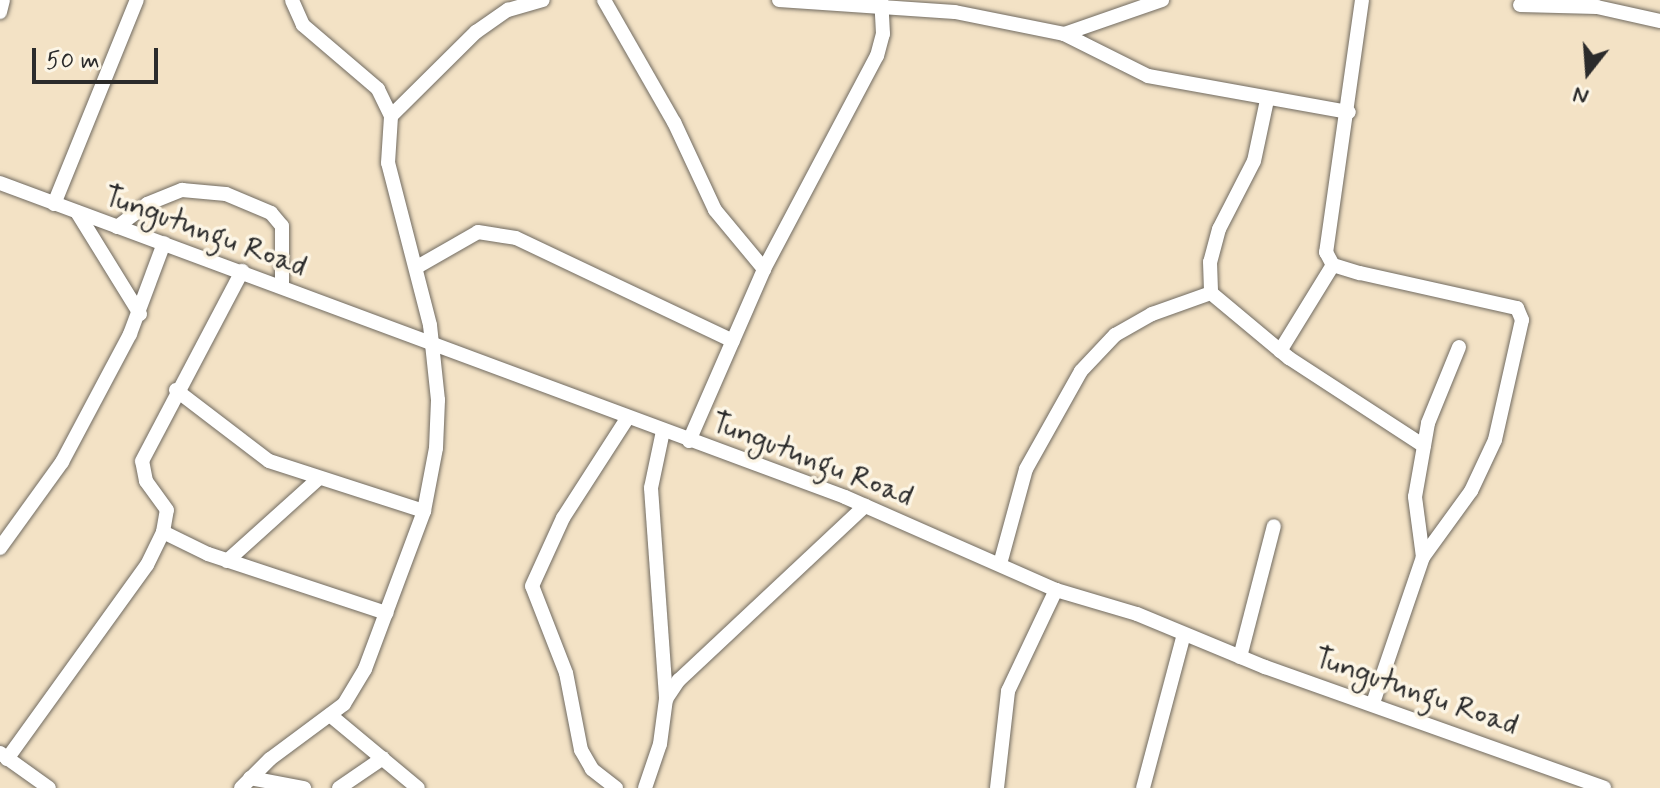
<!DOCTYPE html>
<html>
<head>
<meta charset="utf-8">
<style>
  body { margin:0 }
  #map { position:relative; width:1660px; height:788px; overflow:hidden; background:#f3e2c5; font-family:Mynerve,sans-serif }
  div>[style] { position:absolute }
  .roads { filter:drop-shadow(0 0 2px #716b61) drop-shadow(0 0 2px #716b61) }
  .minor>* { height:14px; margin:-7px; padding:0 7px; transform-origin:7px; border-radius:7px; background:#fff }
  span { translate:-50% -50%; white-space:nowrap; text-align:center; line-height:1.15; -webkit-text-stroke:7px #fcf5e5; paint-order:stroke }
  .street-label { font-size:30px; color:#2b2b2b }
  .north { position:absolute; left:1548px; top:32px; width:80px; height:80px; -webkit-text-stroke:6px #fcf5e5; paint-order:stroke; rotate:197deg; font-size:22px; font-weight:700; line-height:32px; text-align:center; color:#2b2b2b }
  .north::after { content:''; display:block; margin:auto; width:28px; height:36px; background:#2b2b2b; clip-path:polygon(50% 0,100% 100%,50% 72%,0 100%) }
  .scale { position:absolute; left:32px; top:48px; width:126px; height:36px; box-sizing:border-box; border:4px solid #2b2b2b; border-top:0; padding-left:10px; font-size:24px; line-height:28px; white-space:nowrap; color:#2b2b2b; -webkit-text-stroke:6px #fcf5e5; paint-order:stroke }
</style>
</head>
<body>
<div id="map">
  <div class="roads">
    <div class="minor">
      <i style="left:604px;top:0;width:141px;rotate:60.2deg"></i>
      <i style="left:674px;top:122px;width:97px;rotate:65deg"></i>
      <i style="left:715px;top:210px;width:77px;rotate:50.3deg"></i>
      <i style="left:779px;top:0;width:176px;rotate:3.9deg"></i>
      <i style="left:955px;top:12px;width:111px;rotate:11.4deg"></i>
      <i style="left:1064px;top:34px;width:94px;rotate:26.6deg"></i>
      <i style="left:1148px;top:76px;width:204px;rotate:10.2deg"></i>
      <i style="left:1362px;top:0;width:255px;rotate:98.1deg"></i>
      <i style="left:1326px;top:252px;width:15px;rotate:62deg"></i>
      <i style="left:1333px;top:265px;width:28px;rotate:17deg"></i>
      <i style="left:1360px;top:273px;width:161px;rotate:12.6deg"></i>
      <i style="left:1517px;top:308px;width:13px;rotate:67deg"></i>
      <i style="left:1522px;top:320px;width:123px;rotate:102.7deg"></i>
      <i style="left:1495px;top:440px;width:56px;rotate:115.2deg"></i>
      <i style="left:1471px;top:491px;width:82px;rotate:126deg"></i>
      <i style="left:1423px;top:557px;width:154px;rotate:108.9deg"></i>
      <i style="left:1520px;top:5px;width:77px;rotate:1.5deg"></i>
      <i style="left:1597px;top:7px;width:65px;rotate:12.5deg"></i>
      <i style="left:0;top:12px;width:12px;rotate:-76deg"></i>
      <i style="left:1064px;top:34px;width:104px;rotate:-19.1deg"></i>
      <i style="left:1267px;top:100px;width:62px;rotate:102deg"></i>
      <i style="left:1254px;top:161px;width:76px;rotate:117.2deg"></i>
      <i style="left:1219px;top:229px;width:34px;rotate:105deg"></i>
      <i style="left:1210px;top:262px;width:31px;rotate:88deg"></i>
      <i style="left:1211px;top:293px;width:102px;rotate:39.8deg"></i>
      <i style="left:1289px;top:358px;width:161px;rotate:33.1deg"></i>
      <i style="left:391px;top:116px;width:120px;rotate:-44.7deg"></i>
      <i style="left:476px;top:32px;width:39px;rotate:-35deg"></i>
      <i style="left:508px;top:10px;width:36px;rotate:-16deg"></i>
      <i style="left:0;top:183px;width:901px;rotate:20.38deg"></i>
      <i style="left:845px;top:497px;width:231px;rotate:23.8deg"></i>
      <i style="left:1056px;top:590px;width:84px;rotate:16.5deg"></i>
      <i style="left:1137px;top:614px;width:139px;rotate:22.5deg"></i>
      <i style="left:1265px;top:667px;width:360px;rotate:19.6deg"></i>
      <i style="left:54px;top:204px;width:220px;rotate:-67.9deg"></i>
      <i style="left:77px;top:212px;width:120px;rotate:58.3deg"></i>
      <i style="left:117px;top:227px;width:38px;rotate:-37deg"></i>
      <i style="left:147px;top:204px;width:38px;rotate:-22deg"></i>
      <i style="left:182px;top:190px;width:44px;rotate:5.2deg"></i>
      <i style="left:226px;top:194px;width:49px;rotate:22.9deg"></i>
      <i style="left:271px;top:213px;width:17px;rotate:50deg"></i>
      <i style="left:282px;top:226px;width:61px;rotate:90deg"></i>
      <i style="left:417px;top:267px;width:70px;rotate:-29.8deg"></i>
      <i style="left:478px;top:232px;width:38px;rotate:9deg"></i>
      <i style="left:516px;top:238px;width:240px;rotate:25.4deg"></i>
      <i style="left:1280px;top:351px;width:101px;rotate:-58.4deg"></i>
      <i style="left:176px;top:390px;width:117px;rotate:37.4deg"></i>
      <i style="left:269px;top:461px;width:163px;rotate:17.9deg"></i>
      <i style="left:663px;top:431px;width:58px;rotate:101.9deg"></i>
      <i style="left:651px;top:488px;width:212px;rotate:85.9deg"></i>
      <i style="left:689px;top:441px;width:188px;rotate:-66.4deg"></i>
      <i style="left:764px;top:269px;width:241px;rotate:-62.1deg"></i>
      <i style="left:877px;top:56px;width:23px;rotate:-75deg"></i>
      <i style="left:883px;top:34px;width:34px;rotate:-93deg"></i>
      <i style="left:163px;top:532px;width:50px;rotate:26.1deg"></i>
      <i style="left:208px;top:554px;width:188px;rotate:18.3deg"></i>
      <i style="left:0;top:548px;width:106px;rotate:-54.2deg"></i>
      <i style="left:62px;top:462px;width:145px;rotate:-62deg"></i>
      <i style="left:130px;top:334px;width:97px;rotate:-69.5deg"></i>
      <i style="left:1423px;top:557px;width:61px;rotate:-97.6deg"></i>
      <i style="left:1415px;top:497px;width:75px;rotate:-80deg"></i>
      <i style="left:1428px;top:423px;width:82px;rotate:-67.8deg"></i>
      <i style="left:227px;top:561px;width:122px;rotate:-42deg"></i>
      <i style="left:1000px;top:564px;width:98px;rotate:-74.7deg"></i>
      <i style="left:1026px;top:469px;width:112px;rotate:-60.7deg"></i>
      <i style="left:1081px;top:371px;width:50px;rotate:-46.6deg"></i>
      <i style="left:1115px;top:335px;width:43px;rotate:-29.6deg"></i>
      <i style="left:1152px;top:314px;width:63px;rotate:-19.6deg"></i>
      <i style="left:1240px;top:657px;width:135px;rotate:-75.5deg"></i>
      <i style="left:330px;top:715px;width:114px;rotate:39.7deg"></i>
      <i style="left:0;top:753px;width:60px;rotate:35.5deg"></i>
      <i style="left:7px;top:759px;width:239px;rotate:-54.2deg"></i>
      <i style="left:147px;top:565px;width:37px;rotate:-64deg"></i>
      <i style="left:163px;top:532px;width:22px;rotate:-80deg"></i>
      <i style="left:167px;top:510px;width:36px;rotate:-126deg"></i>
      <i style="left:146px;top:481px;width:20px;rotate:-101deg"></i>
      <i style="left:142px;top:461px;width:215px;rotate:-62.2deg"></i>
      <i style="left:250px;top:778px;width:55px;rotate:10.5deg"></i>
      <i style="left:241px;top:788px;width:41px;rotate:-45deg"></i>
      <i style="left:270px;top:759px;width:92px;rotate:-36.6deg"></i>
      <i style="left:344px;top:704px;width:41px;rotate:-59deg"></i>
      <i style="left:365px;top:669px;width:169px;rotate:-69.5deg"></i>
      <i style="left:424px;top:511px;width:64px;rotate:-79.2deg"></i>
      <i style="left:436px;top:448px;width:48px;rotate:-87.6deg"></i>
      <i style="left:438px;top:400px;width:75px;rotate:-96.1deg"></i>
      <i style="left:430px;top:325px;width:167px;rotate:-104.5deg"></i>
      <i style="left:388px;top:163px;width:47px;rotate:-86.3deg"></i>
      <i style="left:391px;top:116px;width:30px;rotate:-116deg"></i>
      <i style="left:378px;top:89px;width:99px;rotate:-139.5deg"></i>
      <i style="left:303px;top:25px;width:27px;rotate:-114deg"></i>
      <i style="left:339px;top:788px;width:53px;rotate:-34.3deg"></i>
      <i style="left:616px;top:788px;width:31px;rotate:-142deg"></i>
      <i style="left:592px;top:769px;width:22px;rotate:-120deg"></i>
      <i style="left:581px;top:750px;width:78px;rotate:-101deg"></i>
      <i style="left:566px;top:673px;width:93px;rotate:-111.3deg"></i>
      <i style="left:532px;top:586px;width:75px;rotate:-65.5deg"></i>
      <i style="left:563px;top:518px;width:120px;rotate:-57.2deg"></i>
      <i style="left:645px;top:788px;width:46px;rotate:-71.2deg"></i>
      <i style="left:660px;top:744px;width:45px;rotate:-82.4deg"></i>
      <i style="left:666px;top:699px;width:23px;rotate:-56deg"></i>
      <i style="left:679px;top:680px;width:255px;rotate:-43.1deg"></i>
      <i style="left:997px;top:788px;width:98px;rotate:-83.5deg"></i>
      <i style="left:1008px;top:691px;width:112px;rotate:-64.6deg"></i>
      <i style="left:1143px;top:788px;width:159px;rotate:-75.1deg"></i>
    </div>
  </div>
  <div class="street-label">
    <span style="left:205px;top:232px;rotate:20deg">Tungutungu Road</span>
    <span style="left:812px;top:460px;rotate:21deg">Tungutungu Road</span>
    <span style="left:1416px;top:692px;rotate:19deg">Tungutungu Road</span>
  </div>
  <div class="north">N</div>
  <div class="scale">50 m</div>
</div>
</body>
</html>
